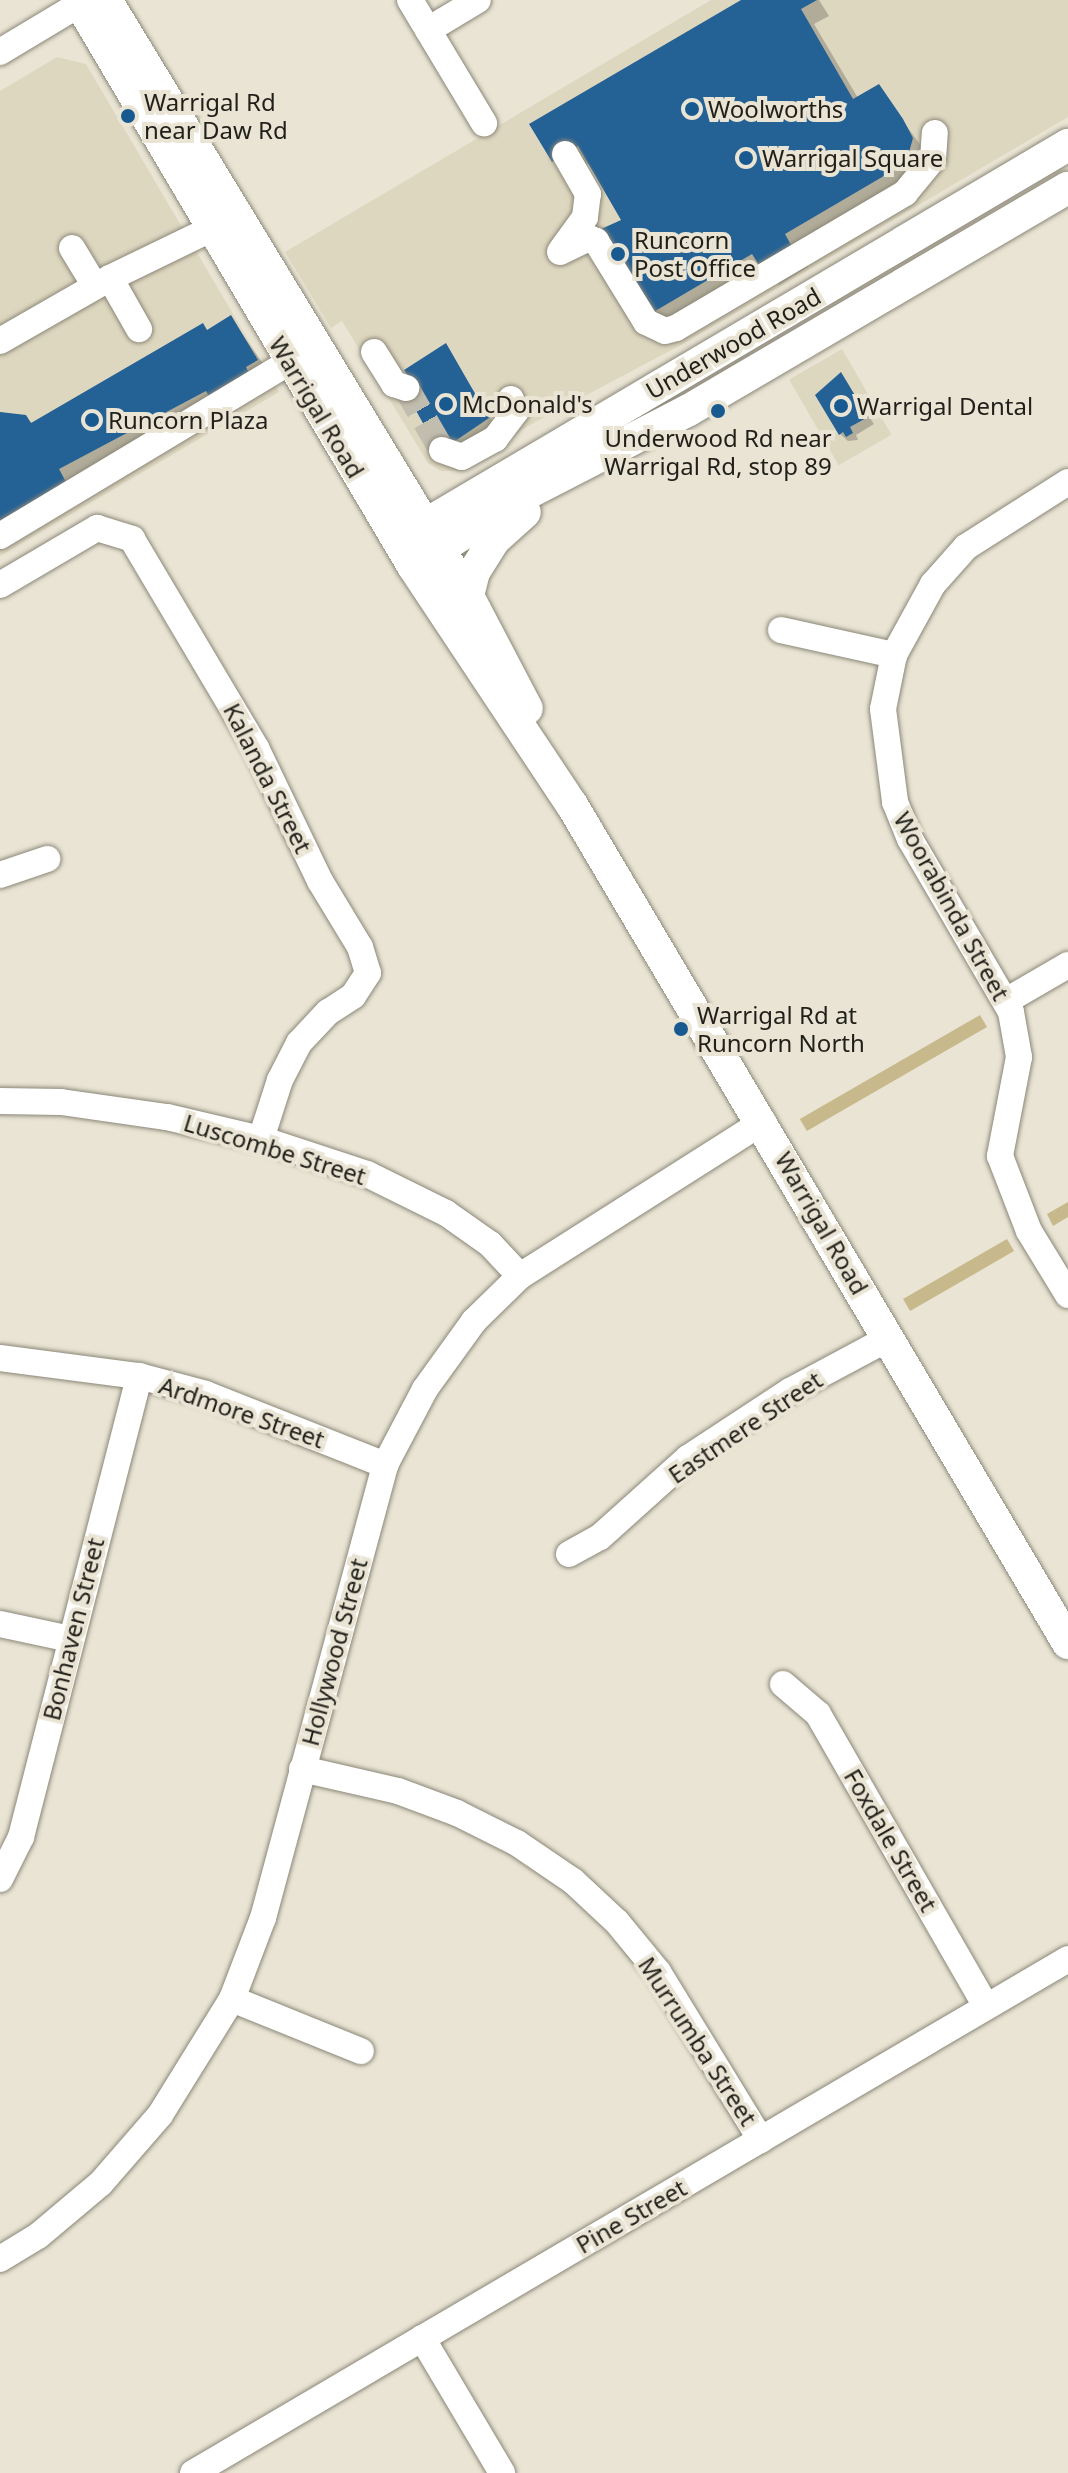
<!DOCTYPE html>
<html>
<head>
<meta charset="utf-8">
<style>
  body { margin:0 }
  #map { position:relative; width:1068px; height:2473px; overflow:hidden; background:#e9e4d4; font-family:"Noto Sans",sans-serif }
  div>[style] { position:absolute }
  .built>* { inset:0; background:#ded7c0; transform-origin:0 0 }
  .green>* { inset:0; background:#c7b98b; transform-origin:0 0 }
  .shadow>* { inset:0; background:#0003 }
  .building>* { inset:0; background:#246195 }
  .minor-tunnel>* { height:26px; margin-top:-13px; transform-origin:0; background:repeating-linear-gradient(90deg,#c1bdaf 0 26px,transparent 0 39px) }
  .roads { filter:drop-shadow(0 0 2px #8b8778) drop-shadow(0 0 2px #8b8778) }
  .minor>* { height:26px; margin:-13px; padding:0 13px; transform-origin:13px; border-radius:13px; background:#fff }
  .major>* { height:32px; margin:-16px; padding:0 16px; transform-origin:16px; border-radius:16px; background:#fff }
  .dots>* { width:22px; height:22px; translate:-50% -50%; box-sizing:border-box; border:4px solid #e9e4d4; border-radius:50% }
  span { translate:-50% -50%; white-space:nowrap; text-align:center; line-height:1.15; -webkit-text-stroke:8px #e9e4d4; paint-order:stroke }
  .poi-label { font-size:24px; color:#201f19 }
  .left { translate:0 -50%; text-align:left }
  .street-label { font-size:24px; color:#201f19 }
</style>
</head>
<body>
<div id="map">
  <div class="built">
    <i style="clip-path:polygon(711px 0,1068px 0,1068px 117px,681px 345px,526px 427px,467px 470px,441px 471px,428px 463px,342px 321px,331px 328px,285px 252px)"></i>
    <i style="clip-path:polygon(57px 57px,86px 64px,279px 392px,0 556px,0 91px)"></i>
    <i style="left:842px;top:349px;width:99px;height:61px;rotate:60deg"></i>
  </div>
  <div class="green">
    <i style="left:980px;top:1015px;width:14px;height:208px;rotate:60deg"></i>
    <i style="clip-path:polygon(1068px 1202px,1068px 1217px,1053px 1226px,1047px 1214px)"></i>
    <i style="left:1007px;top:1239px;width:14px;height:120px;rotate:60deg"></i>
  </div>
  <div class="shadow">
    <i style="clip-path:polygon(745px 0,819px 0,829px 16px,814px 24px,858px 98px,878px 87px,927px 154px,920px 178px,798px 250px,808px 267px,779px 285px,764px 270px,661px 330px,624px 221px,590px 163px,569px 175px,554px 161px)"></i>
    <i style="clip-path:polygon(231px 318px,271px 375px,0 550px,0 412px,25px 417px,33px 424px,202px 325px,208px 331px)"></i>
    <i style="clip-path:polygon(445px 345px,498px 430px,441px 450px)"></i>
    <i style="clip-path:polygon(841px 375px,874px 424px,856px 435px,858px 440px,848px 441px,840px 434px)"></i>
  </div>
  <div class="building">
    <i style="clip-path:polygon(741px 0,817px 0,801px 9px,853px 99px,879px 84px,903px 119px,913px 138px,906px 163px,785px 234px,795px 252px,763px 271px,752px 254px,645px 317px,599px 230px,621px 220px,578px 146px,552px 162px,529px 124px)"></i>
    <i style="clip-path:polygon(231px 315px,258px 360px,246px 367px,250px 375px,210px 398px,206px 391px,59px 469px,66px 482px,0 527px,0 412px,26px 415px,31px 423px,203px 323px,207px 330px)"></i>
    <i style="clip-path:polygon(446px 343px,489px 418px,439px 452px,404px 389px,413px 384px,404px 370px)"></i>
    <i style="clip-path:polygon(841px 372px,868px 417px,850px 427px,853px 433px,846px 437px,843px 432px,839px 435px,815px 395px)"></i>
  </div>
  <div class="minor-tunnel">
    <i style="left:406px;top:388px;width:72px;rotate:59.9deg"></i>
  </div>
  <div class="roads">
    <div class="minor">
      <i style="left:410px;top:0;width:144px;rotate:59deg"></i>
      <i style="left:428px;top:30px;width:58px;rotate:-31deg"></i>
      <i style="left:0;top:52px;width:93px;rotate:-31deg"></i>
      <i style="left:72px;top:248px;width:44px;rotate:58.8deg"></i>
      <i style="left:562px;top:249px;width:39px;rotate:-54deg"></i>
      <i style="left:585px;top:217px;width:23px;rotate:-83deg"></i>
      <i style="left:588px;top:194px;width:46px;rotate:-119.9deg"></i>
      <i style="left:560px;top:252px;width:32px;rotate:-26deg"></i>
      <i style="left:589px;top:238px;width:8px;rotate:23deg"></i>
      <i style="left:596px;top:241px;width:95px;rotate:58.3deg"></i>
      <i style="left:646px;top:322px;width:21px;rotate:25deg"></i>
      <i style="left:665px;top:331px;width:11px;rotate:-15deg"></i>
      <i style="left:676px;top:328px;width:266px;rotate:-30.5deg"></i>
      <i style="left:905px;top:193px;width:44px;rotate:-50.5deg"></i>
      <i style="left:933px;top:159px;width:26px;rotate:-86deg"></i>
      <i style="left:110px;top:278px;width:59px;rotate:60.4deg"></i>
      <i style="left:0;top:341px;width:127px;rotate:-29.8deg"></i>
      <i style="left:110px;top:278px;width:112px;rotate:-25.9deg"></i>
      <i style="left:374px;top:352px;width:38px;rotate:58deg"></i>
      <i style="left:394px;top:384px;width:13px;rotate:18deg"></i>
      <i style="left:442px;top:450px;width:21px;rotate:19deg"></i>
      <i style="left:462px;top:457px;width:38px;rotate:-29deg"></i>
      <i style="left:495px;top:439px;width:35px;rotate:-53deg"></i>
      <i style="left:516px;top:411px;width:13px;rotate:-113deg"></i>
      <i style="left:1068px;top:482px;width:121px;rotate:147.5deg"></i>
      <i style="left:966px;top:547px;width:50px;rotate:131.7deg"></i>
      <i style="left:933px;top:584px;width:81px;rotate:118.8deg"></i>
      <i style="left:894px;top:655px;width:55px;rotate:101.5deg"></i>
      <i style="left:883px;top:709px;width:94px;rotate:82.6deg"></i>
      <i style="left:895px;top:802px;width:40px;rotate:68deg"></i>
      <i style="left:910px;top:839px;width:200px;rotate:59.7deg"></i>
      <i style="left:1011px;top:1012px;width:46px;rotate:79.9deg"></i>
      <i style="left:1019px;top:1057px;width:101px;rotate:100.9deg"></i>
      <i style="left:1000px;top:1156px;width:80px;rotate:68.9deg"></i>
      <i style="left:1029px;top:1231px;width:75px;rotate:58.6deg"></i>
      <i style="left:0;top:536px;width:338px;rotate:-31deg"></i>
      <i style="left:0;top:585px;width:113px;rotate:-30.4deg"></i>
      <i style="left:97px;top:528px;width:37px;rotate:17deg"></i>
      <i style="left:132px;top:539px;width:243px;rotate:59.3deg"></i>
      <i style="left:256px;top:748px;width:148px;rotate:64.3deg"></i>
      <i style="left:320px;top:881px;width:77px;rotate:58.8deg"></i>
      <i style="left:360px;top:947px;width:27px;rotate:73deg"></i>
      <i style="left:368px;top:973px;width:27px;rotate:123deg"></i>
      <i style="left:353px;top:996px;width:30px;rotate:147deg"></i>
      <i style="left:328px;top:1012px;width:42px;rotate:133.1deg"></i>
      <i style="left:299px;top:1043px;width:42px;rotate:117.2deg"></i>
      <i style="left:280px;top:1080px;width:62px;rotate:107.9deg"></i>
      <i style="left:781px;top:630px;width:116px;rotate:12.5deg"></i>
      <i style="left:0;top:875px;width:50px;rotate:-18.8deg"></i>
      <i style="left:1006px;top:1001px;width:72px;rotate:-30.1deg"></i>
      <i style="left:0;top:1101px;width:61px;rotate:0.9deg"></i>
      <i style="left:61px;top:1102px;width:107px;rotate:8.1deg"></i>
      <i style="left:167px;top:1117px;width:97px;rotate:13.2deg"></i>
      <i style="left:261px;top:1139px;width:112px;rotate:18.3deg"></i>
      <i style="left:367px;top:1174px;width:88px;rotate:26.3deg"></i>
      <i style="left:446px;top:1213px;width:54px;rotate:35.2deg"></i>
      <i style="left:490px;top:1244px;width:44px;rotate:46.8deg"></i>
      <i style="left:0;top:1358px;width:140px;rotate:7.4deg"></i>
      <i style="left:139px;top:1376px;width:69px;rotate:15deg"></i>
      <i style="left:206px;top:1394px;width:193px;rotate:21.6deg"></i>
      <i style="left:569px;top:1554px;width:35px;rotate:-29deg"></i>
      <i style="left:600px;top:1537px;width:118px;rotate:-41.9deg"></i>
      <i style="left:688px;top:1458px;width:122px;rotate:-33.3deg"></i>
      <i style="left:790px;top:1391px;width:112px;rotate:-28.2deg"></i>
      <i style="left:0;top:1624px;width:72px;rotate:12.1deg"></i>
      <i style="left:783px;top:1684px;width:46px;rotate:40.6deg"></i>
      <i style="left:818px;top:1714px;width:337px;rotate:60.1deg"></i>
      <i style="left:302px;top:1769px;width:98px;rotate:12.9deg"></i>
      <i style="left:398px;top:1791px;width:63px;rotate:20.4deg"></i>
      <i style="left:457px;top:1813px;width:67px;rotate:26.6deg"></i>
      <i style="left:517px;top:1843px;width:68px;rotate:34.2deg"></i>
      <i style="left:573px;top:1881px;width:60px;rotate:43deg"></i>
      <i style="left:617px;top:1922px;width:65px;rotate:50.6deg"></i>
      <i style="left:658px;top:1972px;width:197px;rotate:58.5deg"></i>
      <i style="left:0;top:1879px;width:47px;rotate:-63.4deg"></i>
      <i style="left:21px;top:1837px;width:476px;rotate:-75.6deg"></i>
      <i style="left:232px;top:1999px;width:139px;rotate:22deg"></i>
      <i style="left:0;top:2259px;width:44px;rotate:-31.2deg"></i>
      <i style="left:38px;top:2236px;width:82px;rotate:-40.1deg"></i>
      <i style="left:101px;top:2183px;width:90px;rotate:-49.1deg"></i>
      <i style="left:160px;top:2115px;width:137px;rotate:-58.2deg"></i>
      <i style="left:232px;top:1999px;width:87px;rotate:-69.1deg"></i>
      <i style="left:263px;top:1918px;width:469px;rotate:-74.9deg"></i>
      <i style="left:385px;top:1465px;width:86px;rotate:-62.2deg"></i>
      <i style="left:425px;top:1389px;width:84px;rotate:-54.2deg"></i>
      <i style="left:474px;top:1321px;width:64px;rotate:-44.4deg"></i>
      <i style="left:520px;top:1276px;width:288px;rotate:-32.4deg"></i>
      <i style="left:422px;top:2338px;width:157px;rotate:59.3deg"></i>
      <i style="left:193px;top:2473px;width:1015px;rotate:-30.43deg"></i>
    </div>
    <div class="major">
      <i style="left:78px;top:0;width:658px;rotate:59.38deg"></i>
      <i style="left:413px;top:566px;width:287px;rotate:56.4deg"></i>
      <i style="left:572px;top:805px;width:974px;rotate:59.38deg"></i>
      <i style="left:106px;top:0;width:697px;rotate:58.73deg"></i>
      <i style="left:468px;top:596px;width:127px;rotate:62.4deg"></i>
      <i style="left:406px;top:536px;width:769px;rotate:-30.57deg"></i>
      <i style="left:423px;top:559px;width:124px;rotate:-32.2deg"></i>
      <i style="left:528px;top:493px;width:181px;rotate:-27.3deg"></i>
      <i style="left:689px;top:410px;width:439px;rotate:-30.4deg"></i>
      <i style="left:468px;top:596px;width:25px;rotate:-76deg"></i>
      <i style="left:474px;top:572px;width:39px;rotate:-58deg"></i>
      <i style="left:495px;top:539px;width:40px;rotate:-42deg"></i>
    </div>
  </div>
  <div class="dots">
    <i style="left:692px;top:109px;background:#185a8f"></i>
    <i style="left:128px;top:116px;background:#185a8f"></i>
    <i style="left:746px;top:158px;background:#185a8f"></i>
    <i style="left:618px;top:254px;background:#185a8f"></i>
    <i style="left:446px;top:404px;background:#185a8f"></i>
    <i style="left:841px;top:406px;background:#185a8f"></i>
    <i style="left:718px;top:411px;background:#185a8f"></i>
    <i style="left:92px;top:420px;background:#185a8f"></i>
    <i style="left:681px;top:1029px;background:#185a8f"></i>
  </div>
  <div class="poi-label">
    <span class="left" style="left:144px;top:116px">Warrigal Rd<br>near Daw Rd</span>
    <span class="left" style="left:708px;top:109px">Woolworths</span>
    <span class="left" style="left:762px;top:158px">Warrigal Square</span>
    <span class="left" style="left:634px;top:254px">Runcorn<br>Post Office</span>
    <span class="left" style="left:462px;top:404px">McDonald's</span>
    <span class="left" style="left:857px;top:406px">Warrigal Dental</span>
    <span class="left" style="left:108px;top:420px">Runcorn Plaza</span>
    <span style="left:718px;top:452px">Underwood Rd near<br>Warrigal Rd, stop 89</span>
    <span class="left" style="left:697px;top:1029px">Warrigal Rd at<br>Runcorn North</span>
  </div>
  <div class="street-label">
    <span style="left:733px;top:343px;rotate:-30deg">Underwood Road</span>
    <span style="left:317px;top:407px;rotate:59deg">Warrigal Road</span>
    <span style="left:268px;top:778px;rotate:63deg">Kalanda Street</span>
    <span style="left:952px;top:906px;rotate:61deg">Woorabinda Street</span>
    <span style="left:275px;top:1149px;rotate:17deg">Luscombe Street</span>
    <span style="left:822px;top:1223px;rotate:60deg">Warrigal Road</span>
    <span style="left:242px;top:1412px;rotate:19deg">Ardmore Street</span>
    <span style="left:745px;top:1427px;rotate:-34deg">Eastmere Street</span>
    <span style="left:73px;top:1629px;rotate:-76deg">Bonhaven Street</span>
    <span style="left:334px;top:1652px;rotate:-75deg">Hollywood Street</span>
    <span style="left:891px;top:1840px;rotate:60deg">Foxdale Street</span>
    <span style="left:698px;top:2041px;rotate:57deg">Murrumba Street</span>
    <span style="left:631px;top:2216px;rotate:-30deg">Pine Street</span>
  </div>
</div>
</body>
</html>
